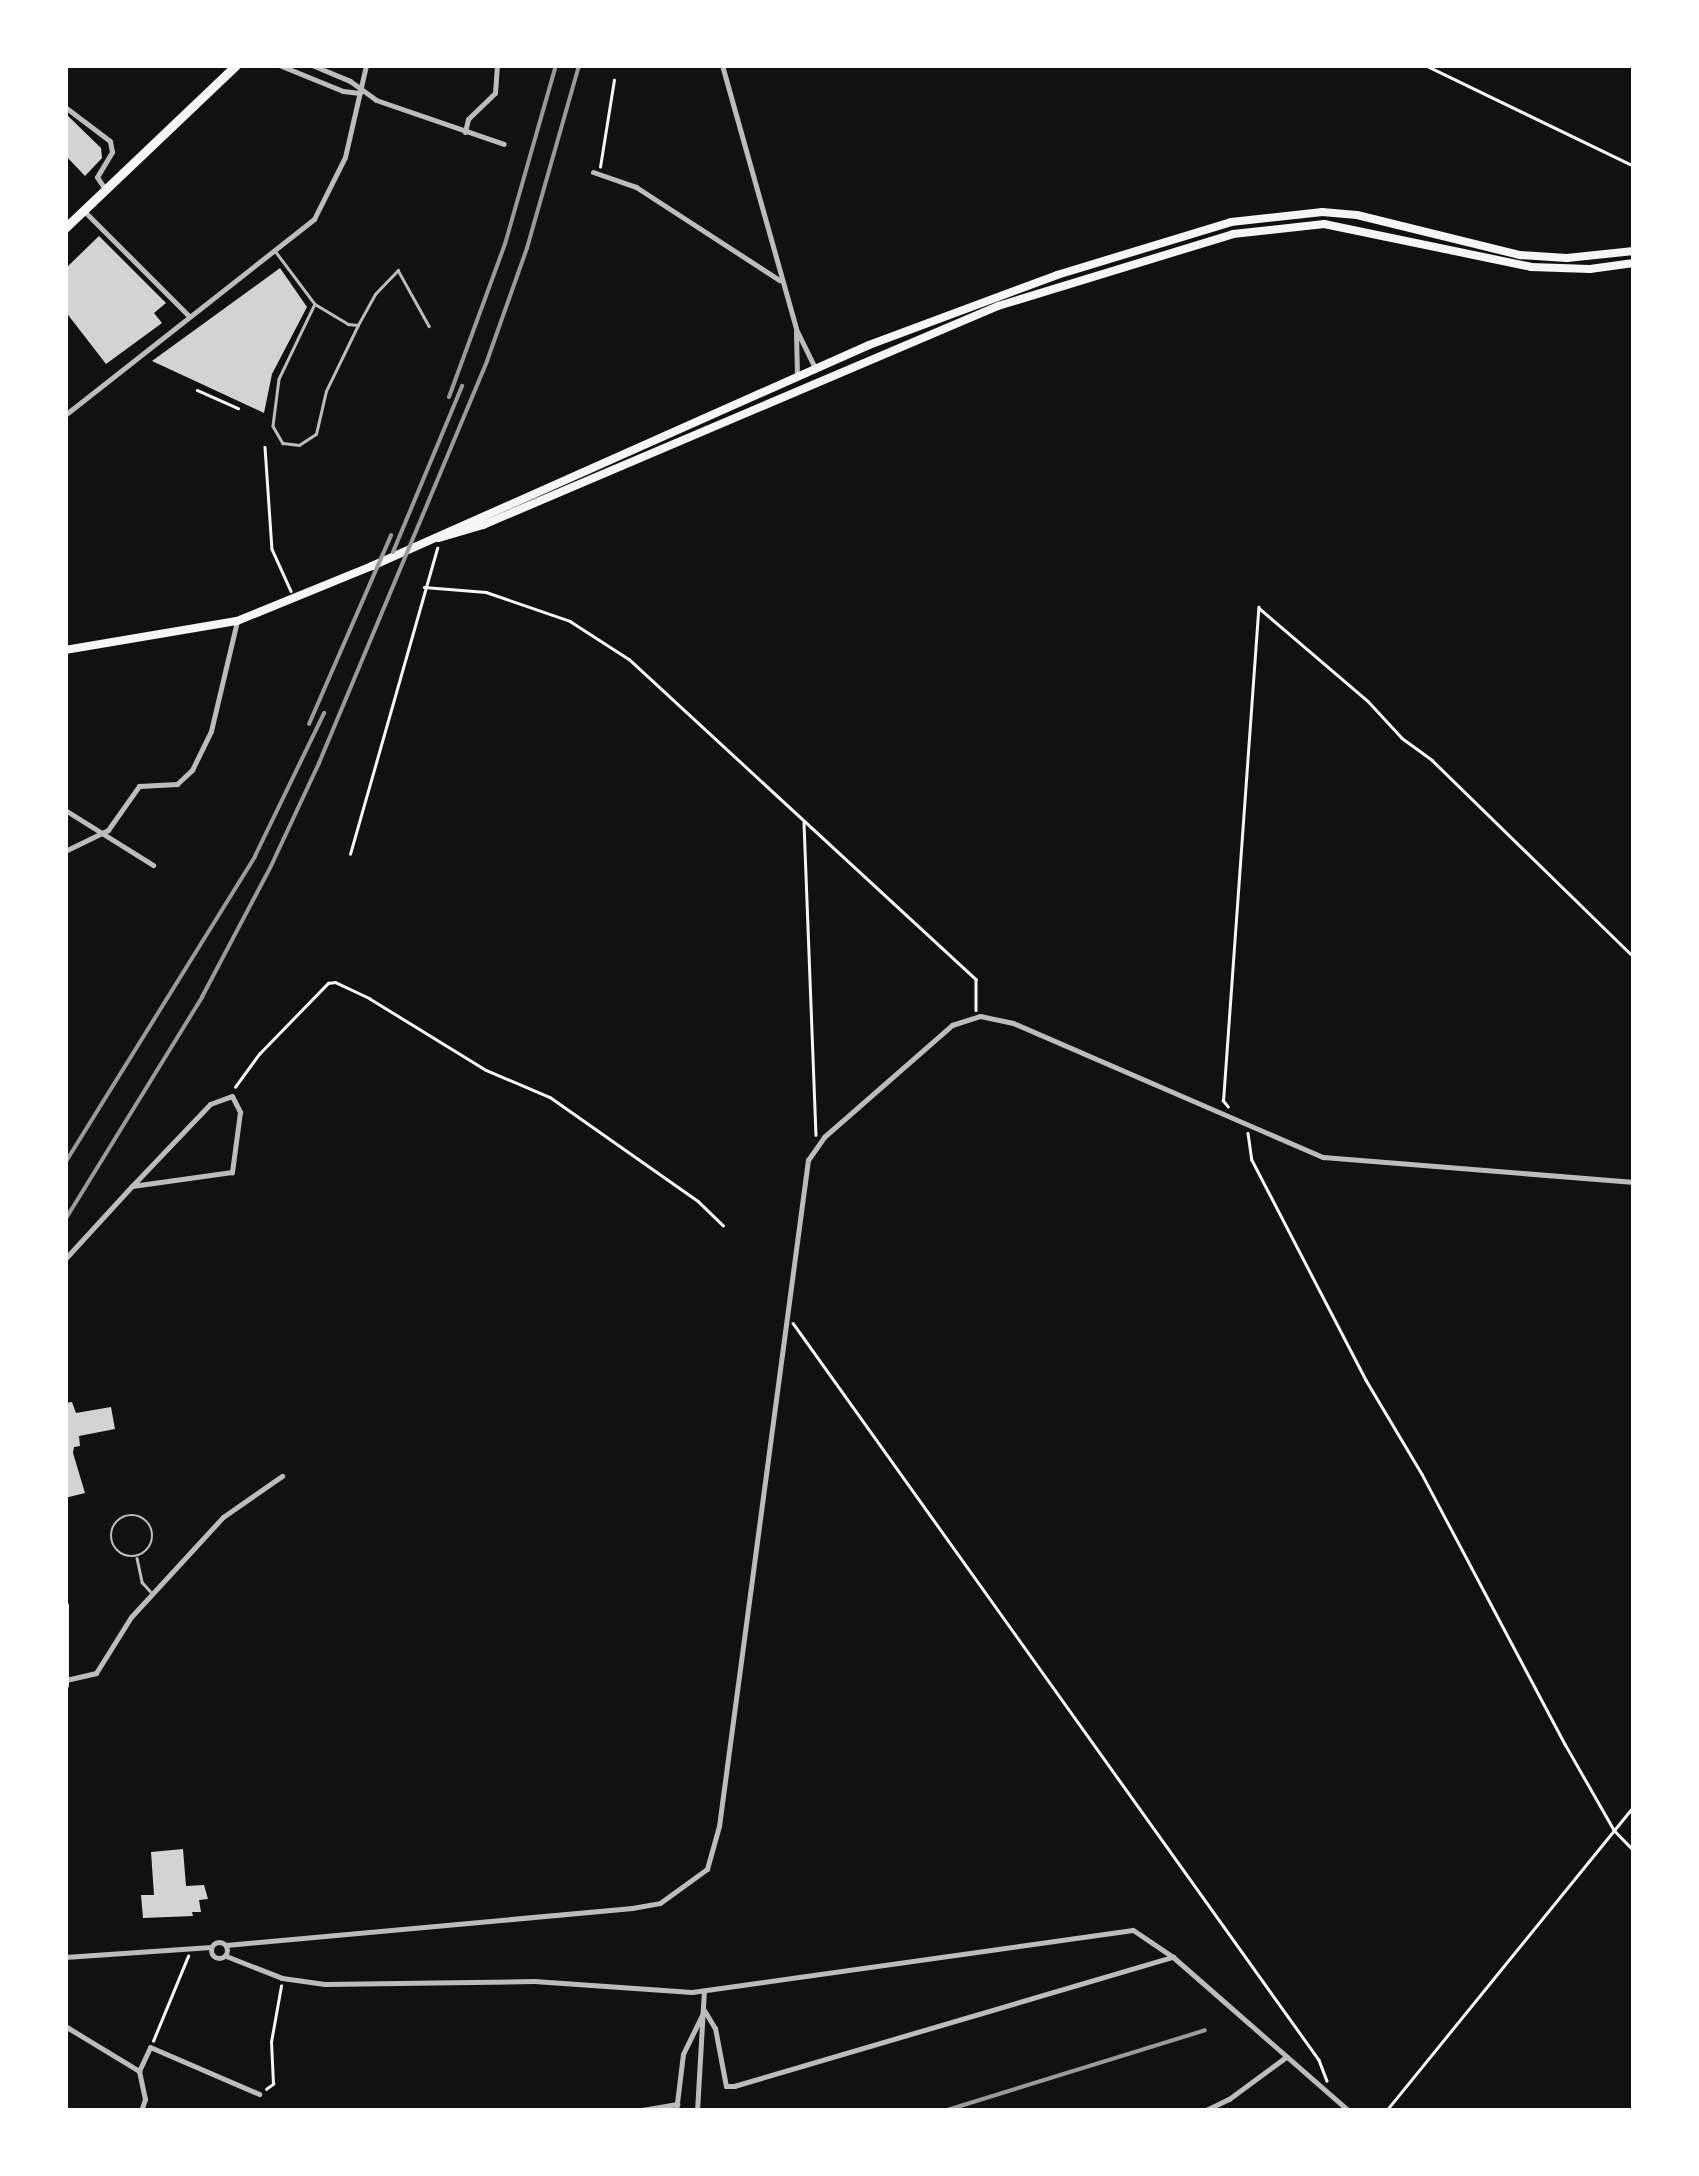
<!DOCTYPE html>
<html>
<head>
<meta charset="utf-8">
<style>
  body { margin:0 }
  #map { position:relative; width:1699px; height:2176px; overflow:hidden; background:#111; font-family:"Work Sans",sans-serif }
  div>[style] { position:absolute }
  .building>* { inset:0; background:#d3d3d3 }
  .path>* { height:2.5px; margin:-1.25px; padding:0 1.25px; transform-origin:1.25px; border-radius:1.25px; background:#f5f5f5 }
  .service>* { height:2.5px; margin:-1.25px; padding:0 1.25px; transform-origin:1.25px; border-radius:1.25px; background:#bcbcbc }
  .service>.ring { margin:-1.25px; padding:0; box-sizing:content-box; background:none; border:2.5px solid #bcbcbc; border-radius:50% }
  .minor>* { height:5px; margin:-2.5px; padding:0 2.5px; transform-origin:2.5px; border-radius:2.5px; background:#bcbcbc }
  .minor>.ring { margin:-2.5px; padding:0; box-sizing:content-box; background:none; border:5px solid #bcbcbc; border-radius:50% }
  .secondary>* { height:8px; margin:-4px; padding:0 4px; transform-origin:4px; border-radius:4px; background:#f5f5f5 }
  .primary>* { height:9px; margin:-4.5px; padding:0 4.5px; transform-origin:4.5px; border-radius:4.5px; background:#f5f5f5 }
  .rail>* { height:4px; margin:-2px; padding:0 2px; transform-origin:2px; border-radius:2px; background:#9a9a9a }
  span { translate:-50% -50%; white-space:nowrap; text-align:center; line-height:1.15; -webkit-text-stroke:8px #fff; paint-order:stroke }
  .frame { position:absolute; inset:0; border:68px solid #fff; pointer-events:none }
</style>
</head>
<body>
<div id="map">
  <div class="building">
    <i style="clip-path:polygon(65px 113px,101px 148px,102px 158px,85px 176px,65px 155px)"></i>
    <i style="clip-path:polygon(99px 236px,166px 303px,154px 313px,162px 323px,106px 364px,65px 311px,65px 269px)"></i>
    <i style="clip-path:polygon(280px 268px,307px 307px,272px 374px,264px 413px,152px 361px)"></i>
    <i style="clip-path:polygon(72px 1402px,76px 1413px,111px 1407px,115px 1429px,79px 1436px,80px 1446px,74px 1447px,73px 1453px,85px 1493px,65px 1498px,65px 1403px)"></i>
    <i style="clip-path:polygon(183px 1849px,186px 1886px,204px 1885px,208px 1899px,199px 1900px,201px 1912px,192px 1912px,193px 1916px,143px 1918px,141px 1895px,154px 1895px,151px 1852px)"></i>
  </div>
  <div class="path">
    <i style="left:1425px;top:65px;width:232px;rotate:25.8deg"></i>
    <i style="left:600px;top:167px;width:88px;rotate:-80.9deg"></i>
    <i style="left:197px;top:390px;width:45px;rotate:23.7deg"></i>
    <i style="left:265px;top:447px;width:102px;rotate:86.1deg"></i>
    <i style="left:272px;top:549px;width:46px;rotate:65.7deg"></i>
    <i style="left:424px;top:587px;width:62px;rotate:4.6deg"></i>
    <i style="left:486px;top:592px;width:89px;rotate:19deg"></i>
    <i style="left:570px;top:621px;width:70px;rotate:32.8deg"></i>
    <i style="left:629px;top:659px;width:472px;rotate:42.7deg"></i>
    <i style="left:976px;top:979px;width:31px;rotate:90deg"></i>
    <i style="left:1259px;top:608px;width:143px;rotate:40.5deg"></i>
    <i style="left:1368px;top:701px;width:50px;rotate:47.4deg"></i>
    <i style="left:1402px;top:738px;width:37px;rotate:36deg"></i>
    <i style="left:1432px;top:760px;width:282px;rotate:44.3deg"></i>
    <i style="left:804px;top:823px;width:312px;rotate:87.8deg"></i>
    <i style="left:350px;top:854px;width:318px;rotate:-74.1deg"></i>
    <i style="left:235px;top:1087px;width:41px;rotate:-54deg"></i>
    <i style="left:259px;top:1054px;width:99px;rotate:-45.8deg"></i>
    <i style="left:328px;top:983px;width:7px;rotate:-8deg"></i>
    <i style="left:335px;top:982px;width:38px;rotate:25deg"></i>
    <i style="left:369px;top:998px;width:137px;rotate:31.6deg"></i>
    <i style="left:486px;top:1070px;width:69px;rotate:22.9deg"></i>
    <i style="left:550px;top:1097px;width:181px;rotate:35.1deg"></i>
    <i style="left:698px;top:1201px;width:35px;rotate:44deg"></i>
    <i style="left:1228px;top:1107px;width:8px;rotate:-130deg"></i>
    <i style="left:1223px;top:1101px;width:495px;rotate:-85.9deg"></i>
    <i style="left:1248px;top:1133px;width:27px;rotate:82deg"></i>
    <i style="left:1252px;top:1160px;width:248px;rotate:62.6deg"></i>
    <i style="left:1366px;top:1380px;width:109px;rotate:59.2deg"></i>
    <i style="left:1422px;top:1474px;width:306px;rotate:62.1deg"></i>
    <i style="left:1565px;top:1744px;width:99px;rotate:60.3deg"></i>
    <i style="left:1614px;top:1830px;width:29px;rotate:46deg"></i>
    <i style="left:793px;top:1323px;width:905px;rotate:54.48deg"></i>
    <i style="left:1319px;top:2060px;width:22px;rotate:69deg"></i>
    <i style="left:153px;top:2041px;width:92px;rotate:-67.6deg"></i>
    <i style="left:266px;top:2089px;width:9px;rotate:-36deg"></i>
    <i style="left:273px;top:2084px;width:42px;rotate:-92.7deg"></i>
    <i style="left:271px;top:2042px;width:57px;rotate:-79.9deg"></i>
    <i style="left:1386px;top:2111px;width:393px;rotate:-50.9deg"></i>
  </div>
  <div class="service">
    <i style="left:276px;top:252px;width:65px;rotate:53.1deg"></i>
    <i style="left:315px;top:304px;width:39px;rotate:31deg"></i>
    <i style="left:348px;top:324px;width:10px;rotate:6deg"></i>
    <i style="left:358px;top:325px;width:35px;rotate:-61deg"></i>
    <i style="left:375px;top:294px;width:33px;rotate:-46deg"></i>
    <i style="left:398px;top:270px;width:64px;rotate:61deg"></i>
    <i style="left:315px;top:304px;width:83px;rotate:115.6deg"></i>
    <i style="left:279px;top:379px;width:47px;rotate:97.3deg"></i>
    <i style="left:273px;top:426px;width:20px;rotate:60deg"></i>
    <i style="left:283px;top:443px;width:16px;rotate:7deg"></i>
    <i style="left:299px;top:445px;width:20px;rotate:-33deg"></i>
    <i style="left:316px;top:434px;width:44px;rotate:-76.9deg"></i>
    <i style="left:326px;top:391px;width:73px;rotate:-64.1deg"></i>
    <i class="ring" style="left:111px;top:1515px;width:39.5px;height:39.5px"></i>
    <i style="left:137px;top:1558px;width:25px;rotate:78deg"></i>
    <i style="left:142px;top:1582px;width:12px;rotate:48deg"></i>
  </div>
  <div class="minor">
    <i style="left:279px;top:65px;width:69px;rotate:22.1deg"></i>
    <i style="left:343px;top:91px;width:17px;rotate:7deg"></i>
    <i style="left:312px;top:65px;width:41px;rotate:22.8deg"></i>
    <i style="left:350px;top:81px;width:32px;rotate:36deg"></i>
    <i style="left:376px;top:100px;width:135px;rotate:19deg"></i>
    <i style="left:722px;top:65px;width:274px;rotate:74.3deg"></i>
    <i style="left:796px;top:329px;width:43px;rotate:64deg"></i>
    <i style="left:65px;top:107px;width:56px;rotate:37.1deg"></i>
    <i style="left:110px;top:141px;width:11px;rotate:80deg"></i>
    <i style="left:112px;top:152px;width:29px;rotate:121deg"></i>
    <i style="left:97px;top:177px;width:14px;rotate:56deg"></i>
    <i style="left:465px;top:132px;width:13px;rotate:-77deg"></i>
    <i style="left:468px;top:119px;width:37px;rotate:-44deg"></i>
    <i style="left:495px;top:93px;width:28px;rotate:-86deg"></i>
    <i style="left:593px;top:172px;width:46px;rotate:19.2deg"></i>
    <i style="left:636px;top:187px;width:171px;rotate:33deg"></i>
    <i style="left:85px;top:212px;width:147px;rotate:45deg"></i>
    <i style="left:796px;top:332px;width:44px;rotate:88.7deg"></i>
    <i style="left:65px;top:415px;width:317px;rotate:-38.2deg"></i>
    <i style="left:314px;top:219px;width:69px;rotate:-63.4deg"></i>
    <i style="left:345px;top:157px;width:94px;rotate:-77.1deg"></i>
    <i style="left:65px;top:810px;width:104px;rotate:32deg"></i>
    <i style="left:65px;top:851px;width:48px;rotate:-26deg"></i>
    <i style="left:108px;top:830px;width:54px;rotate:-54.8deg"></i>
    <i style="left:139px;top:786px;width:38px;rotate:-3deg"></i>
    <i style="left:177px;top:784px;width:21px;rotate:-43deg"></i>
    <i style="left:192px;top:770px;width:43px;rotate:-64deg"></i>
    <i style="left:211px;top:731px;width:113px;rotate:-76.7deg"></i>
    <i style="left:65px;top:1259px;width:99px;rotate:-47.5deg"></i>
    <i style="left:132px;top:1186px;width:113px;rotate:-46.4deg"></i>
    <i style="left:210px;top:1104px;width:23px;rotate:-20deg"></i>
    <i style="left:232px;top:1096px;width:18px;rotate:63deg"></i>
    <i style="left:240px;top:1112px;width:61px;rotate:97.6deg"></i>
    <i style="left:232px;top:1172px;width:101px;rotate:172deg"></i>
    <i style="left:66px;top:1680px;width:31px;rotate:-13deg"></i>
    <i style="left:96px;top:1673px;width:66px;rotate:-58deg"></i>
    <i style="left:131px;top:1617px;width:136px;rotate:-47.4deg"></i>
    <i style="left:223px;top:1517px;width:72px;rotate:-34.8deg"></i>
    <i class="ring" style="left:211px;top:1942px;width:11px;height:11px"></i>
    <i style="left:226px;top:1945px;width:408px;rotate:-5.2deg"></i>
    <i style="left:632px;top:1908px;width:28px;rotate:-10deg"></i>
    <i style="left:660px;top:1903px;width:58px;rotate:-35.9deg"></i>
    <i style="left:707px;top:1869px;width:45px;rotate:-74.4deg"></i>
    <i style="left:719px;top:1826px;width:672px;rotate:-82.39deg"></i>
    <i style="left:808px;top:1160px;width:28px;rotate:-55deg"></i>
    <i style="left:824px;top:1137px;width:170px;rotate:-41.2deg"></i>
    <i style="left:952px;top:1025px;width:29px;rotate:-18deg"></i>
    <i style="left:980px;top:1016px;width:34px;rotate:12deg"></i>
    <i style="left:1013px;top:1023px;width:338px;rotate:23.4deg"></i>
    <i style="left:1323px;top:1157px;width:312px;rotate:4.6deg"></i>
    <i style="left:226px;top:1956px;width:60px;rotate:21.4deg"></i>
    <i style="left:282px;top:1978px;width:43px;rotate:7.9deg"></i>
    <i style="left:325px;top:1984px;width:209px;rotate:-0.8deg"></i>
    <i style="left:534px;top:1981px;width:158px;rotate:4deg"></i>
    <i style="left:692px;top:1992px;width:445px;rotate:-8deg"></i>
    <i style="left:1133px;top:1930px;width:48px;rotate:34deg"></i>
    <i style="left:1173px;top:1957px;width:234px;rotate:41.2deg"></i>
    <i style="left:65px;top:1957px;width:146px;rotate:-3.9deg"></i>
    <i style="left:704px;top:2010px;width:21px;rotate:59deg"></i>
    <i style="left:715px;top:2028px;width:59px;rotate:79.3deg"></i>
    <i style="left:726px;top:2086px;width:8px"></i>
    <i style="left:734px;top:2086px;width:458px;rotate:-16.4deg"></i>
    <i style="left:65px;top:2026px;width:87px;rotate:31.3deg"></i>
    <i style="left:139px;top:2071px;width:26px;rotate:-65deg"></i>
    <i style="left:150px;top:2047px;width:119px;rotate:23.3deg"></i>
    <i style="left:139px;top:2071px;width:29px;rotate:78deg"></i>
    <i style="left:145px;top:2099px;width:13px;rotate:108deg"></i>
    <i style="left:636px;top:2111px;width:42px;rotate:-9.7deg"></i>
    <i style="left:676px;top:2111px;width:57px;rotate:-83deg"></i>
    <i style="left:683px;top:2054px;width:46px;rotate:-64deg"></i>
    <i style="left:697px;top:2111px;width:120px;rotate:-86.7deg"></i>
    <i style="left:1204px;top:2111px;width:28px;rotate:-26deg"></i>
    <i style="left:1229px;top:2099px;width:71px;rotate:-36.4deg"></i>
  </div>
  <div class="secondary">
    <i style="left:439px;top:538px;width:46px;rotate:-16.5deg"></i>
    <i style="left:483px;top:525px;width:560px;rotate:-23.04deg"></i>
    <i style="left:998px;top:306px;width:246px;rotate:-17deg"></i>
    <i style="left:1233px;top:234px;width:92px;rotate:-6.3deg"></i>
    <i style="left:1324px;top:224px;width:211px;rotate:11.7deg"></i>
    <i style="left:1531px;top:267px;width:59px;rotate:1.9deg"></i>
    <i style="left:1590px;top:269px;width:44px;rotate:-7.8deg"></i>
    <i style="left:65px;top:650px;width:174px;rotate:-9.6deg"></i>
    <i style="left:237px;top:621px;width:146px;rotate:-22.2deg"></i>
    <i style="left:372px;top:566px;width:544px;rotate:-23.97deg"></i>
    <i style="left:869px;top:345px;width:201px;rotate:-20.4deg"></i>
    <i style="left:1057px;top:275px;width:182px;rotate:-16.9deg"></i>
    <i style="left:1231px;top:222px;width:92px;rotate:-6.3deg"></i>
    <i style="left:1322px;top:212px;width:35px;rotate:5deg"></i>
    <i style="left:1357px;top:215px;width:168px;rotate:13.8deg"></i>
    <i style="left:1520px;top:255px;width:47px;rotate:3.7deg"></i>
    <i style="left:1567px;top:258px;width:67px;rotate:-6deg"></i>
    <i style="left:65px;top:1606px;width:79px;rotate:90deg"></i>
  </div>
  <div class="primary">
    <i style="left:65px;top:228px;width:236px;rotate:-43.6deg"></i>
  </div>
  <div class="rail">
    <i style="left:449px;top:397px;width:163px;rotate:-69.9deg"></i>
    <i style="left:505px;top:244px;width:186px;rotate:-74.1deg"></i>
    <i style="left:393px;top:552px;width:180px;rotate:-67.4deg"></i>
    <i style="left:309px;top:724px;width:206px;rotate:-66.5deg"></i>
    <i style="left:65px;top:1163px;width:361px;rotate:-58.2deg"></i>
    <i style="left:255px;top:856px;width:159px;rotate:-64.2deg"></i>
    <i style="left:65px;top:1220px;width:262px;rotate:-58.4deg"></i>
    <i style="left:202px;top:997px;width:148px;rotate:-62.2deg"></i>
    <i style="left:271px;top:866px;width:114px;rotate:-65deg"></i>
    <i style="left:319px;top:763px;width:436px;rotate:-67.3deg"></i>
    <i style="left:487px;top:361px;width:120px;rotate:-70.5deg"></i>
    <i style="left:527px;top:248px;width:190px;rotate:-74.1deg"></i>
    <i style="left:944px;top:2111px;width:273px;rotate:-17.2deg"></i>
  </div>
  <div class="frame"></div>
</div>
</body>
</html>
